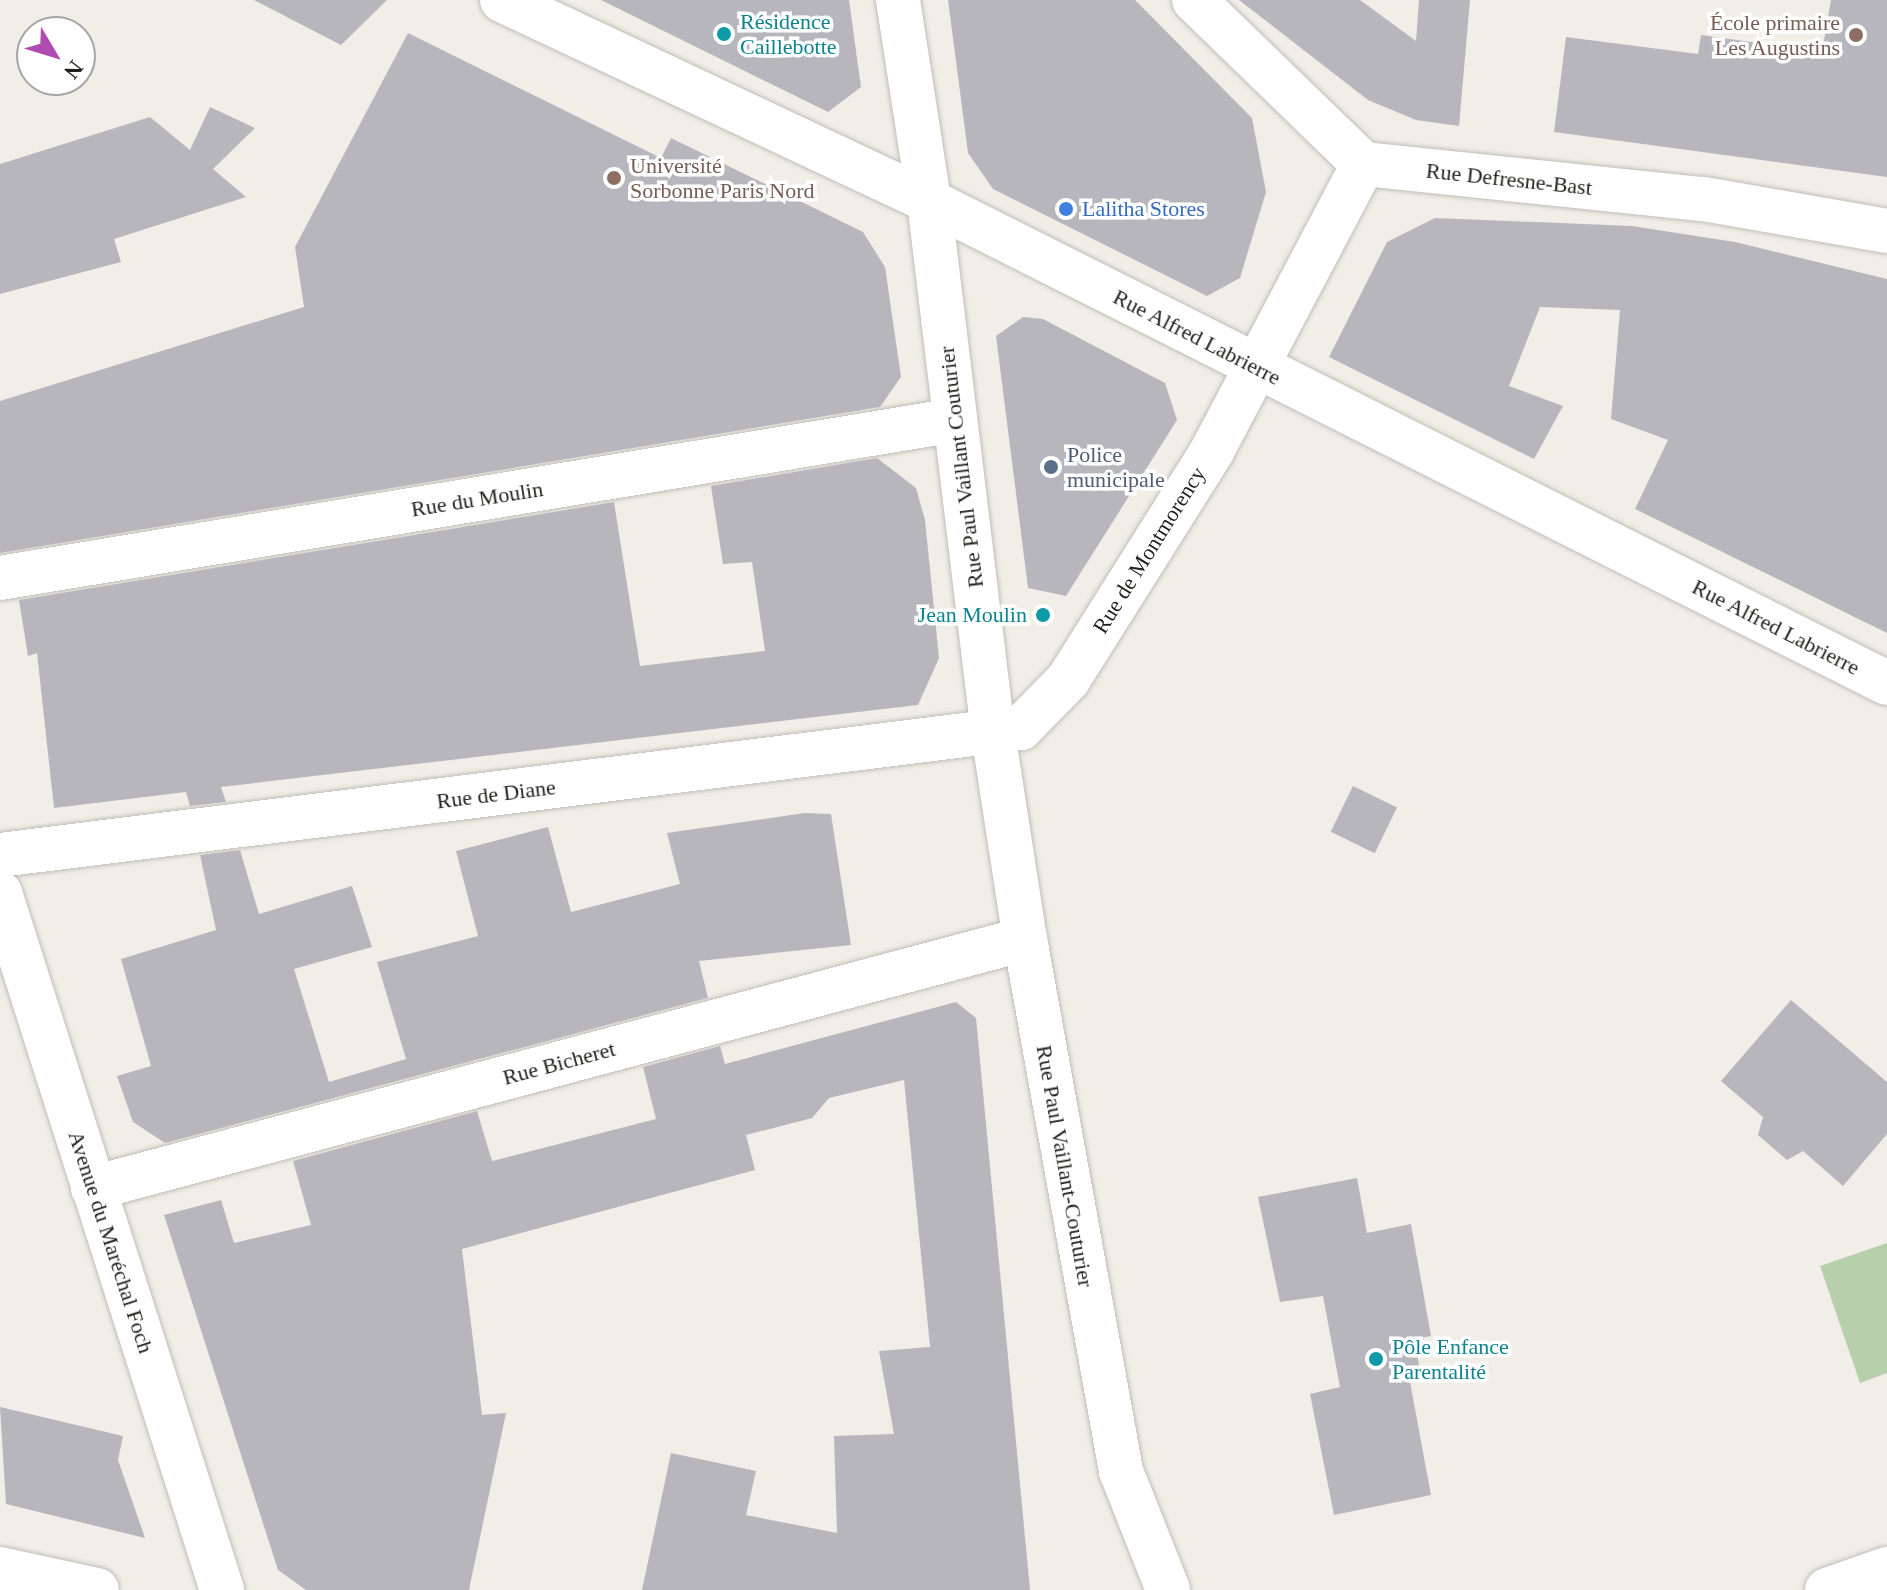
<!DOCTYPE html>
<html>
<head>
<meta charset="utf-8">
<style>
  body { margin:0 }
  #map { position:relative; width:1887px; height:1590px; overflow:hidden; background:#f1eee8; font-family:"Times New Roman",serif }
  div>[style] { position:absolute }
  .green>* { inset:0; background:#b8cfac }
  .building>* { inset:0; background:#b8b6bd; transform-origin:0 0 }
  .roads { filter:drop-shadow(0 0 2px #c1beb7) drop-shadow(0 0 2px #c1beb7) }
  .minor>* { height:44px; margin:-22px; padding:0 22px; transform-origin:22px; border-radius:22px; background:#fff }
  .secondary>* { height:44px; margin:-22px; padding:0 22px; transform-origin:22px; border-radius:22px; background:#fff }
  .dots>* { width:22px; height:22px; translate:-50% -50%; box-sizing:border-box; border:4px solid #fff; border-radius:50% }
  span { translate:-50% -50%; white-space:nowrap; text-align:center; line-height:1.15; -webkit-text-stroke:7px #fff; paint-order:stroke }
  .culture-label { font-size:22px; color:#0d838f }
  .left { translate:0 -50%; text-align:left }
  .right { translate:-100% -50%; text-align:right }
  .education-label { font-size:22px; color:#785e54 }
  .street-label { font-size:22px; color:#201f1d }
  .shop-label { font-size:22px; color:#366cbe }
  .service-label { font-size:22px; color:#4e5e75 }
  .north { position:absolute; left:16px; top:16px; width:80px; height:80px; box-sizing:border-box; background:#fff; border:2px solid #a6a5a5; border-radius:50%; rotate:128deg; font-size:22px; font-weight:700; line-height:32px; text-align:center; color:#201f1d }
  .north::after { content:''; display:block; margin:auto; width:28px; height:36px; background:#af4cb2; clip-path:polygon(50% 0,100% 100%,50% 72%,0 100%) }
</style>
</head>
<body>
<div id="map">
  <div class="green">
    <i style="clip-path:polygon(1887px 1243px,1887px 1373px,1860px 1383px,1820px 1266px)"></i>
  </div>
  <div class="building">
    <i style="clip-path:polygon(254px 0,387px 0,341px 45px)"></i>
    <i style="clip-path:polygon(601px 0,849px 0,861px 87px,828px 112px)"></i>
    <i style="clip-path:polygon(948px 0,1135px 0,1252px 118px,1266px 192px,1240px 278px,1207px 296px,993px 189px,968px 153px)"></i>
    <i style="clip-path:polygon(1239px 0,1360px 0,1416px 41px,1419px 0,1470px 0,1459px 126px,1416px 120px,1368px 100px)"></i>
    <i style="clip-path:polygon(1831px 0,1887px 0,1887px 177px,1554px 132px,1566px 37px,1698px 54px,1701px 35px,1822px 52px)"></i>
    <i style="clip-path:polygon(408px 33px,661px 158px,671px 138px,863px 232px,885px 267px,901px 377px,880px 407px,0 553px,0 401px,304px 307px,295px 247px)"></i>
    <i style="clip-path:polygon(210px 107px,255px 128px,213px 169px,246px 197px,114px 239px,121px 262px,0 294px,0 164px,150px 117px,190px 150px)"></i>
    <i style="clip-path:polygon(1435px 218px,1632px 226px,1735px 242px,1887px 279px,1887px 633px,1635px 509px,1668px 440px,1611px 419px,1620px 310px,1540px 307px,1509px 386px,1563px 406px,1534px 459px,1329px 357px,1387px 242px)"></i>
    <i style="clip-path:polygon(1023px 317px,1043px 319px,1165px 383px,1177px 420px,1066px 596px,1028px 588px,996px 336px)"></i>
    <i style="clip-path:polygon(877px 458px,916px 488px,925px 520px,939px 658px,918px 705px,221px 787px,226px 802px,190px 806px,186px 792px,54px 808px,37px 653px,28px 656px,19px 600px,614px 502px,640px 666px,765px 651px,752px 562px,723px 564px,711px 486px)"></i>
    <i style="left:1353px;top:786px;width:49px;height:51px;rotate:26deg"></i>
    <i style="clip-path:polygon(805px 813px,831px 814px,851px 945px,699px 961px,708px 998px,165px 1143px,133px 1122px,117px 1076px,151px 1066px,121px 959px,216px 930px,200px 855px,240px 850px,259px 914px,352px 886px,372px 947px,294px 969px,329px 1082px,406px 1059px,377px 962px,478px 936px,456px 851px,548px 827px,571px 912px,680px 884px,667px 833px)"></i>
    <i style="clip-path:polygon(1791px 1000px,1887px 1082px,1887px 1134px,1843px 1186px,1803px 1151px,1787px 1160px,1758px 1135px,1763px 1117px,1721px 1081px)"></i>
    <i style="clip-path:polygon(956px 1002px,976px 1018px,1030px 1590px,642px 1590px,671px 1453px,756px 1471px,746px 1515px,837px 1533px,834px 1436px,894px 1434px,879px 1351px,930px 1347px,904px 1080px,829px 1098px,812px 1118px,746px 1135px,755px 1170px,462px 1249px,482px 1415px,506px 1413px,469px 1590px,306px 1590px,278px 1570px,164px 1215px,221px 1200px,234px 1243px,311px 1225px,293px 1161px,477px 1111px,492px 1161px,656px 1119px,643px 1067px,720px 1046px,725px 1064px)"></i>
    <i style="clip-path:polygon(1357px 1178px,1367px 1233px,1411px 1224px,1431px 1336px,1415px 1339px,1421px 1379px,1410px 1382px,1431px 1495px,1334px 1515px,1310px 1394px,1340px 1387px,1323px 1296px,1280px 1302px,1258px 1197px)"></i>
    <i style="clip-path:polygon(0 1407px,123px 1436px,118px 1460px,145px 1538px,6px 1504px)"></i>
  </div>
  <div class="roads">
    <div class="minor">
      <i style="left:898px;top:0;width:203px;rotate:81.2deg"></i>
      <i style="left:1194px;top:0;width:235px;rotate:44.1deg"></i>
      <i style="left:1363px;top:164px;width:343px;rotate:5.9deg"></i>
      <i style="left:1704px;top:199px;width:186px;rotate:9.9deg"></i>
      <i style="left:0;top:578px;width:968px;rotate:-9.39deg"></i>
      <i style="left:0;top:855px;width:1029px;rotate:-7.09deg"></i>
      <i style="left:1021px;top:728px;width:67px;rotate:-45.6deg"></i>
      <i style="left:1068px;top:680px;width:271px;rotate:-57.8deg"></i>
      <i style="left:1212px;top:451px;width:324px;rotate:-62.2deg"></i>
      <i style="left:0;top:893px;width:732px;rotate:72.33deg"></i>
      <i style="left:93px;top:1188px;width:965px;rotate:-14.96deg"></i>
      <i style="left:0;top:1569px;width:99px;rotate:12.2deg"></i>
    </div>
    <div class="secondary">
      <i style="left:502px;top:0;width:472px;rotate:25.2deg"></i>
      <i style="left:929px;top:201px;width:1072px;rotate:26.71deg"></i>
      <i style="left:929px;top:201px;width:536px;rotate:83.14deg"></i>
      <i style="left:993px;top:733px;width:208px;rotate:81.2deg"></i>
      <i style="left:1025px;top:939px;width:541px;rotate:79.77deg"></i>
      <i style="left:1121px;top:1471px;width:128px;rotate:68.4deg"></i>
      <i style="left:1827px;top:1590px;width:64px;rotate:-19.3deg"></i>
    </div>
  </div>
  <div class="dots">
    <i style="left:724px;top:34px;background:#0f9aa8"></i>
    <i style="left:1856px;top:35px;background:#8d6e63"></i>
    <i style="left:614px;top:178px;background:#8d6e63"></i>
    <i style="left:1066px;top:209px;background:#3f7fe0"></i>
    <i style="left:1051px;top:467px;background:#5c6f8a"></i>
    <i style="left:1043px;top:615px;background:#0f9aa8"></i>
    <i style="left:1376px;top:1359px;background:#0f9aa8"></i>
  </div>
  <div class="culture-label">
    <span class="left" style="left:740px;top:34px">Résidence<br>Caillebotte</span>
    <span class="right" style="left:1027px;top:615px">Jean Moulin</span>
    <span class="left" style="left:1392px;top:1359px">Pôle Enfance<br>Parentalité</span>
  </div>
  <div class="education-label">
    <span class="right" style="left:1840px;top:35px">École primaire<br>Les Augustins</span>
    <span class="left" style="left:630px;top:178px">Université<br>Sorbonne Paris Nord</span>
  </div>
  <div class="street-label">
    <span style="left:1509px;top:179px;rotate:6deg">Rue Defresne-Bast</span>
    <span style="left:1197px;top:337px;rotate:27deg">Rue Alfred Labrierre</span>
    <span style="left:961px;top:467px;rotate:-97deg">Rue Paul Vaillant Couturier</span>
    <span style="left:477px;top:499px;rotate:-9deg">Rue du Moulin</span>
    <span style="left:1149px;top:550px;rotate:-58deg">Rue de Montmorency</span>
    <span style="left:1776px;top:627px;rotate:27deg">Rue Alfred Labrierre</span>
    <span style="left:496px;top:794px;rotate:-7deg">Rue de Diane</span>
    <span style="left:559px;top:1063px;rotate:-15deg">Rue Bicheret</span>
    <span style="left:1065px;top:1166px;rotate:80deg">Rue Paul Vaillant-Couturier</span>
    <span style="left:111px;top:1242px;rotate:72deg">Avenue du Maréchal Foch</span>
  </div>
  <div class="shop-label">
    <span class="left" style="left:1082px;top:209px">Lalitha Stores</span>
  </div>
  <div class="service-label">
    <span class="left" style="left:1067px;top:467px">Police<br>municipale</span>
  </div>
  <div class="north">N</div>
</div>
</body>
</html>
